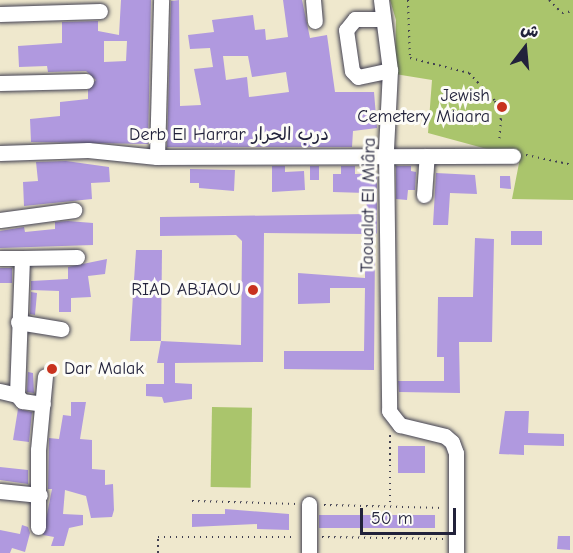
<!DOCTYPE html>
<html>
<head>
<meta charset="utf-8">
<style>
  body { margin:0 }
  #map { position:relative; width:573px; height:553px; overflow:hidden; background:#efe8cd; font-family:"Comic Neue","Playpen Sans Arabic",sans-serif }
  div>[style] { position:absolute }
  .green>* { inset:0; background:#aac56c; transform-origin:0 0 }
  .building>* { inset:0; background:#b099df; transform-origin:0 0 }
  .path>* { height:2px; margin-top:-1px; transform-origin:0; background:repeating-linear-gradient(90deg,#414051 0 1.5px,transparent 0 6px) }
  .roads { filter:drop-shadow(0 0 2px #414051) drop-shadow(0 0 2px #414051) }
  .minor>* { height:15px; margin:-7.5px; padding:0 7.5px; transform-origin:7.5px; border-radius:7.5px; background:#fff }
  .dots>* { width:16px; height:16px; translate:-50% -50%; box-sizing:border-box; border:3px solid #fdfcf7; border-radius:50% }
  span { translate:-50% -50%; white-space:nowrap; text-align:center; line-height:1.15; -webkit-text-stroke:6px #fdfcf7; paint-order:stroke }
  .poi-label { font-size:18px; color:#22223b }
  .right { translate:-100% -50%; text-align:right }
  .left { translate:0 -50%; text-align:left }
  .street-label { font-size:18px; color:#22223b }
  .north { position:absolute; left:495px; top:18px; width:60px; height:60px; -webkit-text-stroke:4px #fdfcf7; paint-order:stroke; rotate:16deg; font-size:16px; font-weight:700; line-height:24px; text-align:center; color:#22223b }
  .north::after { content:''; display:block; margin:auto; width:21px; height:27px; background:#22223b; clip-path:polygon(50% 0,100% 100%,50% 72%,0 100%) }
  .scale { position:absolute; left:360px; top:508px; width:96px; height:27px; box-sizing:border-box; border:3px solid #22223b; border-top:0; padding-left:8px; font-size:18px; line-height:21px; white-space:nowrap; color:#22223b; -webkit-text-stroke:4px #fdfcf7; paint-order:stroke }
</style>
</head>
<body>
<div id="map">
  <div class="green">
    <i style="clip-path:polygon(390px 0,573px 0,573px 200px,512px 199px,520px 158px,428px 133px,432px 80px,395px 74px,396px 20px)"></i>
    <i style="left:212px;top:407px;width:40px;height:80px;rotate:1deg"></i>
  </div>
  <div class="building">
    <i style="clip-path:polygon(evenodd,121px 0,151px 0,148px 144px,31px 142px,30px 119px,60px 116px,60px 102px,88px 99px,88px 90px,96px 80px,86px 71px,48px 72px,47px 66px,19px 67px,18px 46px,62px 43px,62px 22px,98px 21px,98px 31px,119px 35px,121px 0,104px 41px,127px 41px,126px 61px,104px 62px,104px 41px)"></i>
    <i style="clip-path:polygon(evenodd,179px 0,180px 106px,201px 105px,194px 69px,213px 67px,210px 48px,190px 49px,188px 35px,214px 32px,212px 20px,253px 15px,255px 30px,265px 29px,266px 40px,288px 37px,283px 0,302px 0,310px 38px,327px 35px,335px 92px,374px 92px,377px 128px,353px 131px,352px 147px,167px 147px,171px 1px,179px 0,223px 56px,248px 56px,252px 77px,286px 72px,289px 92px,249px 97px,247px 77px,226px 80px,223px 56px)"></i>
    <i style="clip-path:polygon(66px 161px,109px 167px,110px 182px,91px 183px,92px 199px,24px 206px,23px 182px,38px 181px,36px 162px)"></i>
    <i style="clip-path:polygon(272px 166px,285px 166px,285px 172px,304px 171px,305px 190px,272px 192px)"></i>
    <i style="left:310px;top:166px;width:9px;height:14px"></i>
    <i style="clip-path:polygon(341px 166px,355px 166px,355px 174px,377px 173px,377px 233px,365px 245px,365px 234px,264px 233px,263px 362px,175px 363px,175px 383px,192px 384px,192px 399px,164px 403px,162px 397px,146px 396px,146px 384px,164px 384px,164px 363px,157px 363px,161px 341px,241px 345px,242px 241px,236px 235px,160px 236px,160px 217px,367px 214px,366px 193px,333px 192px,333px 174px,341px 174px)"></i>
    <i style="clip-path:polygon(396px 166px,411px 166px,411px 171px,416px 172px,415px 190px,408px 190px,407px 200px,396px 199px)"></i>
    <i style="clip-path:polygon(190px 169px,235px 170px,234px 191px,199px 188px,199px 183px,190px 183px)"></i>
    <i style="clip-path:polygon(436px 173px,475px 175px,477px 194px,450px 193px,448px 225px,433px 225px)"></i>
    <i style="clip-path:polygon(500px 176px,510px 176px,511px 189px,500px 188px)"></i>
    <i style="clip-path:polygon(68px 221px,93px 223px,93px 245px,0 248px,0 231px,24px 227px,25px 232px,55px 229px,55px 222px)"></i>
    <i style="left:511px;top:231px;width:31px;height:14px"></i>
    <i style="clip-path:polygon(475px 238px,494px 239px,492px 342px,459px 342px,460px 393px,399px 392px,398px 381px,444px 381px,444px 357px,437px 357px,438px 297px,473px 297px)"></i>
    <i style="clip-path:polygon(365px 249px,375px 249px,374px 370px,284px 369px,284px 351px,364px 351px,365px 288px,330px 288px,330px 303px,298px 304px,298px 273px,365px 278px)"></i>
    <i style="clip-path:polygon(136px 250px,162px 250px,161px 341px,130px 341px)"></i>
    <i style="clip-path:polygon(107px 259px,105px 274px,88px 276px,91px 297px,71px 298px,71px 312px,59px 312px,59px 291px,31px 290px,31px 281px,68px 279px,68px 267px)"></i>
    <i style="left:0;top:268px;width:12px;height:15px"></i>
    <i style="left:197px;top:284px;width:24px;height:11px"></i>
    <i style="clip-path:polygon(31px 292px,37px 293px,35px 315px,30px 314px)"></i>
    <i style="clip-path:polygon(28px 372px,33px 373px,34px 393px,27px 392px)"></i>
    <i style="clip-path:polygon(71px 402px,86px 402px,80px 439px,92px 440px,92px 469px,105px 470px,105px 485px,113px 484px,114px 510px,112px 517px,91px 518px,86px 496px,65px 490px,63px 514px,83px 515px,83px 525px,69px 528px,64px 546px,51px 546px,54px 537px,43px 535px,52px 489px,48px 489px,49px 438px,59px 439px,63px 415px,71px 416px)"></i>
    <i style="clip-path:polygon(18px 409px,32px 412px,29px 442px,13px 440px)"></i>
    <i style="clip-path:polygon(505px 411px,529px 411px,528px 433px,564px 434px,564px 446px,524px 445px,524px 455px,499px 454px)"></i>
    <i style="left:398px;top:446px;width:27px;height:27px"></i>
    <i style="clip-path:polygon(0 467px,28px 470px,28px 484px,0 480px)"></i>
    <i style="clip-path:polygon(225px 509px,289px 514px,289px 530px,257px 529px,257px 524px,192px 527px,192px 514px,225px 514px)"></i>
    <i style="left:319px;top:515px;width:116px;height:13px"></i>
    <i style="clip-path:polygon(22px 525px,28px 527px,30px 533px,25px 552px,12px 548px,10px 553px,0 553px,0 530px,20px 534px)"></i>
    <i style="clip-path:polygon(558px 536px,570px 536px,570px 550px,557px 549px)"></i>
  </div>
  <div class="path">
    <i style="left:408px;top:0;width:58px;rotate:88deg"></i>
    <i style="left:410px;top:58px;width:61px;rotate:14.3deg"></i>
    <i style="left:469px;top:73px;width:38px;rotate:47deg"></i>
    <i style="left:495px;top:101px;width:19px;rotate:72deg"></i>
    <i style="left:501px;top:119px;width:24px;rotate:95deg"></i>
    <i style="left:549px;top:0;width:18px;rotate:45deg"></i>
    <i style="left:562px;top:13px;width:11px;rotate:-10deg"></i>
    <i style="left:526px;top:155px;width:48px;rotate:12deg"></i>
    <i style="left:390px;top:435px;width:72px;rotate:90deg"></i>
    <i style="left:192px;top:501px;width:105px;rotate:1.6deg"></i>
    <i style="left:324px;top:505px;width:120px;rotate:1.4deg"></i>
    <i style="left:322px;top:537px;width:121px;rotate:0.9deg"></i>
    <i style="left:158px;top:553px;width:16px;rotate:-90deg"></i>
    <i style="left:158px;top:537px;width:138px"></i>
  </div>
  <div class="roads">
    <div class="minor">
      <i style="left:313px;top:0;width:21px;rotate:85deg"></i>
      <i style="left:381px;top:0;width:71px;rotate:82.7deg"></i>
      <i style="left:390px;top:70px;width:80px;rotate:92.9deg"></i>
      <i style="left:386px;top:150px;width:261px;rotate:89.3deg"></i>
      <i style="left:389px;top:411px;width:18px;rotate:52deg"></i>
      <i style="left:400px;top:425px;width:46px;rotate:13.7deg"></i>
      <i style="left:445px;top:436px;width:9px;rotate:41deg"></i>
      <i style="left:452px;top:442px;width:12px;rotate:70deg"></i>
      <i style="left:456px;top:453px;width:100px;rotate:90deg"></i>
      <i style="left:0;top:14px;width:100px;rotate:-1.7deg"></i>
      <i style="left:383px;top:19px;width:28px;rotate:180deg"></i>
      <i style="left:355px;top:19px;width:14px;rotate:129deg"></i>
      <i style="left:346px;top:30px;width:41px;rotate:81.7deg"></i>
      <i style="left:352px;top:71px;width:8px;rotate:45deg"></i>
      <i style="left:358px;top:77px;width:33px;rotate:-12deg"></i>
      <i style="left:0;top:83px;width:86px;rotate:-1.3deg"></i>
      <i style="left:0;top:153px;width:88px;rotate:-2deg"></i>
      <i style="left:88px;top:150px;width:69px;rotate:5.8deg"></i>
      <i style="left:157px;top:157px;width:356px;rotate:-0.2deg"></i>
      <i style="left:157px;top:157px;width:157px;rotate:-88.5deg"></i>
      <i style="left:424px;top:195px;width:39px;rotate:-86deg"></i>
      <i style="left:0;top:220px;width:75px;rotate:-7.7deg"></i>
      <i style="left:0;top:258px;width:22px"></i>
      <i style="left:22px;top:258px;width:137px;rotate:92.1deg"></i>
      <i style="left:22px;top:258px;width:55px;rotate:-1deg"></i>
      <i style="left:18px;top:322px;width:44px;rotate:9.2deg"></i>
      <i style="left:0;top:391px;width:17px;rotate:13deg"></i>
      <i style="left:17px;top:395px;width:8px;rotate:50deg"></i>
      <i style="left:22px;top:401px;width:21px;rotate:8deg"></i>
      <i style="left:0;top:491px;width:40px;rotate:5.7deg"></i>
      <i style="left:38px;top:527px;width:77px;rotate:-90deg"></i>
      <i style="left:38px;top:450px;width:74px;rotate:-84.6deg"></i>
      <i style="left:309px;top:553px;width:49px;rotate:-90deg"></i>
    </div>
  </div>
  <div class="dots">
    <i style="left:502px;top:107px;background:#c8321e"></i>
    <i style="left:253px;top:290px;background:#c8321e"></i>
    <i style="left:52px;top:369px;background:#c8321e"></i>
  </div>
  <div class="poi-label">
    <span class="right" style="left:490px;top:107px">Jewish<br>Cemetery Miaara</span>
    <span class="right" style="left:241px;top:290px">RIAD ABJAOU</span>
    <span class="left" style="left:64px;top:369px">Dar Malak</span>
  </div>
  <div class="street-label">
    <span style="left:229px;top:135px">Derb El Harrar درب الحرار</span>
    <span style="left:369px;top:205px;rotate:-89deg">Taoualat El Miâra</span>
  </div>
  <div class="north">ش</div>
  <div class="scale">50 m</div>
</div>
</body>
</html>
